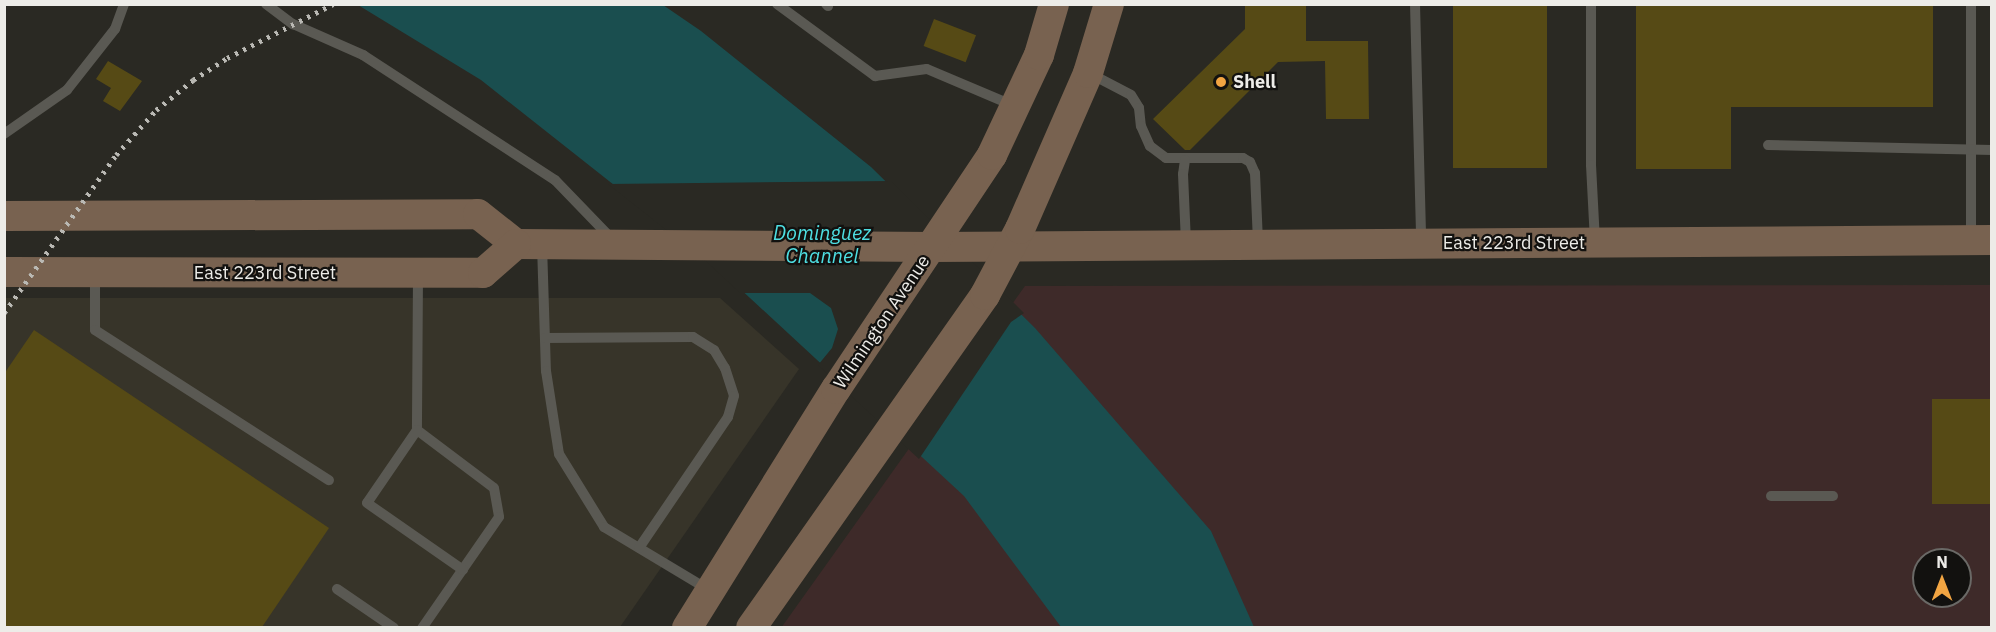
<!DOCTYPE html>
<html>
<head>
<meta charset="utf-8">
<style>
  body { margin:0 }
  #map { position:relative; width:1996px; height:632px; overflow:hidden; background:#2a2923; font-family:"IBM Plex Sans",sans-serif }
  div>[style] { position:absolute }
  .built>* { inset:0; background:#373429 }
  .industrial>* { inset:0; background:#3e2a29 }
  .water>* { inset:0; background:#1a4e4f }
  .pier>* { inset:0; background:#2a2923 }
  .building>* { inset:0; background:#564a15; transform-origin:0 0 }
  .service>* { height:10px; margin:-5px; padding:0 5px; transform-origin:5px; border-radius:5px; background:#5a5953 }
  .secondary>* { height:30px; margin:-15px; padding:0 15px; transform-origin:15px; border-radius:15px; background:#786250 }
  .rail>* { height:4.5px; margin-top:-2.25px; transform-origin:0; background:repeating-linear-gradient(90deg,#bab9b4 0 3px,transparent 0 9px) }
  .dots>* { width:16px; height:16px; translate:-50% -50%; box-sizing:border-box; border:3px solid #12110f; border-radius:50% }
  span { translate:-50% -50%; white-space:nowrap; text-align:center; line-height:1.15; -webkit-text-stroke:4.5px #12110f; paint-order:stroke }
  .poi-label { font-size:18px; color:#edece8; font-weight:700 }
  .left { translate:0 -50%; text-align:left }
  .street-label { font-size:18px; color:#edece8 }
  .water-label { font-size:20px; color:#4edee2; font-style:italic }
  .frame { position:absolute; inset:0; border:6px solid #edece8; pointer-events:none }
  .north { position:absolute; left:1912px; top:548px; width:60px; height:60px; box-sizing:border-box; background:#12110f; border:2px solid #6a6966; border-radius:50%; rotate:0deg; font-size:16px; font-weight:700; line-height:24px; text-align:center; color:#edece8 }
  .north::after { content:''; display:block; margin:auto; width:21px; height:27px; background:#f2a542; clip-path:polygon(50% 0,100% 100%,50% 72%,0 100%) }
</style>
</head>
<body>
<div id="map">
  <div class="built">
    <i style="clip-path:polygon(4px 298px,720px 298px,799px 369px,620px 627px,5px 627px)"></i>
  </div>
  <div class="industrial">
    <i style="clip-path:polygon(evenodd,1991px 285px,1991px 627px,781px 628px,1025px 286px,1991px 285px,1924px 560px,1960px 560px,1960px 596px,1924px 596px,1924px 560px)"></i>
  </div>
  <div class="water">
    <i style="clip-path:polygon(358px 5px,663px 5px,701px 31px,871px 167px,1035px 328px,1211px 531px,1254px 627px,1061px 627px,964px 496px,709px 260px,481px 80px)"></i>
  </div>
  <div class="pier">
    <i style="clip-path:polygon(891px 181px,1024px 313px,1011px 322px,919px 459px,818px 365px,832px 348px,838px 329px,831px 308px,810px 293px,740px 293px,707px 262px,608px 184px)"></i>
  </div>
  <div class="building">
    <i style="clip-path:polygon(1245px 4px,1306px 4px,1306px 41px,1368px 41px,1369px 119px,1326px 119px,1325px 61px,1278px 62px,1190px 150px,1185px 150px,1153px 119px,1245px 29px)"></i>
    <i style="left:1453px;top:4px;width:94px;height:164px"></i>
    <i style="clip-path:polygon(1636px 4px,1933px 4px,1933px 107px,1731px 107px,1731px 169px,1636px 169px)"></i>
    <i style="left:934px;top:19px;width:45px;height:29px;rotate:21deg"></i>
    <i style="clip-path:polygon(108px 61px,142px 81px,120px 111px,103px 101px,111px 88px,96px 79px)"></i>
    <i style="clip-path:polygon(34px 330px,329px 528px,262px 627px,4px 627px,4px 374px)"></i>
    <i style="left:1932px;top:399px;width:60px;height:105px"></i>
  </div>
  <div class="service">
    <i style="left:266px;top:4px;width:34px;rotate:37deg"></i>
    <i style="left:293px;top:24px;width:77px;rotate:23.9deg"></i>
    <i style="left:363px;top:55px;width:229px;rotate:33.1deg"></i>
    <i style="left:555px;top:180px;width:83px;rotate:46deg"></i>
    <i style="left:777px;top:4px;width:122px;rotate:36.3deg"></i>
    <i style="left:875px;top:76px;width:52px;rotate:-7.7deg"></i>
    <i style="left:927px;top:69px;width:92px;rotate:23deg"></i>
    <i style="left:826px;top:4px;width:3px;rotate:45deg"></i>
    <i style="left:1415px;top:4px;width:236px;rotate:88.5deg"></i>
    <i style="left:1591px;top:4px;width:161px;rotate:90deg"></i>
    <i style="left:1591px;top:165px;width:77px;rotate:87deg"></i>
    <i style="left:1971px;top:4px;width:233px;rotate:90deg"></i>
    <i style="left:1089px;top:73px;width:47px;rotate:27.6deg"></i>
    <i style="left:1131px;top:95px;width:15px;rotate:58deg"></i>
    <i style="left:1139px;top:108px;width:18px;rotate:84deg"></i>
    <i style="left:1141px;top:126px;width:22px;rotate:66deg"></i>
    <i style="left:1150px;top:146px;width:20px;rotate:37deg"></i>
    <i style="left:1166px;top:158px;width:77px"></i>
    <i style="left:1243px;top:158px;width:8px;rotate:30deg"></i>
    <i style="left:1250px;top:162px;width:12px;rotate:66deg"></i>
    <i style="left:1255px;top:173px;width:70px;rotate:87.5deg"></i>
    <i style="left:4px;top:134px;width:77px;rotate:-34.9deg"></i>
    <i style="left:67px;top:90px;width:78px;rotate:-51.8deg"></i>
    <i style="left:115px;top:29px;width:27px;rotate:-70deg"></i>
    <i style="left:1768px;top:145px;width:224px;rotate:1.3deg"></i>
    <i style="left:1185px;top:160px;width:14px;rotate:98deg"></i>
    <i style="left:1183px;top:174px;width:69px;rotate:87.5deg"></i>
    <i style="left:542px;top:245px;width:126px;rotate:88.2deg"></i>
    <i style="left:546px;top:371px;width:84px;rotate:81.1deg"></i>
    <i style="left:559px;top:454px;width:86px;rotate:58.3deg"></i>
    <i style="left:604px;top:527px;width:122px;rotate:31deg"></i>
    <i style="left:95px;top:273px;width:57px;rotate:90deg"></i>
    <i style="left:95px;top:330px;width:278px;rotate:32.7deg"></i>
    <i style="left:418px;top:276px;width:154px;rotate:90.4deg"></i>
    <i style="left:417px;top:430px;width:96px;rotate:37deg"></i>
    <i style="left:494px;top:488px;width:29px;rotate:80deg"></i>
    <i style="left:499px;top:517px;width:135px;rotate:124.7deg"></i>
    <i style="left:545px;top:338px;width:148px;rotate:-0.4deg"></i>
    <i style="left:693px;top:337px;width:25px;rotate:32deg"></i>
    <i style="left:714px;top:350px;width:21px;rotate:59deg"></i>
    <i style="left:725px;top:368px;width:29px;rotate:72deg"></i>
    <i style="left:734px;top:396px;width:22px;rotate:106deg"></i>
    <i style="left:728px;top:417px;width:158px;rotate:124.2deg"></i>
    <i style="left:417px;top:430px;width:88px;rotate:124.4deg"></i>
    <i style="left:367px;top:503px;width:117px;rotate:34.9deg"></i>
    <i style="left:1771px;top:496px;width:62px"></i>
    <i style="left:337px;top:589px;width:69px;rotate:34.4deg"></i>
  </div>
  <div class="secondary">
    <i style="left:4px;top:216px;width:474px;rotate:-0.2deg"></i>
    <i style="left:478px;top:214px;width:48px;rotate:38.3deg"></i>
    <i style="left:516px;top:244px;width:417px;rotate:0.4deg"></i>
    <i style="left:933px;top:247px;width:1059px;rotate:-0.38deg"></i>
    <i style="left:4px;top:272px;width:479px;rotate:0.1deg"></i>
    <i style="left:483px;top:273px;width:44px;rotate:-41.3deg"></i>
    <i style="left:687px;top:628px;width:282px;rotate:-58.1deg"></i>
    <i style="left:836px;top:389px;width:281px;rotate:-56.3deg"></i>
    <i style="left:992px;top:155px;width:110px;rotate:-64.8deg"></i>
    <i style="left:1039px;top:55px;width:53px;rotate:-73.6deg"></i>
    <i style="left:751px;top:628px;width:407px;rotate:-54.9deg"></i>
    <i style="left:985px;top:295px;width:75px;rotate:-62.1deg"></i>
    <i style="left:1020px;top:229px;width:170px;rotate:-66.4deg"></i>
    <i style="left:1088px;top:73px;width:72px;rotate:-73.1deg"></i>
  </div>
  <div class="rail">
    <i style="left:4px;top:313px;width:194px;rotate:-54.7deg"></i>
    <i style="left:116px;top:155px;width:60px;rotate:-48.4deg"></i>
    <i style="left:156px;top:110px;width:48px;rotate:-39deg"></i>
    <i style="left:193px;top:80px;width:40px;rotate:-32.9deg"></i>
    <i style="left:227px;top:58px;width:119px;rotate:-27deg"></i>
  </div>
  <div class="dots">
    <i style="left:1221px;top:82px;background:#f2a542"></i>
  </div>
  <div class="poi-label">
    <span class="left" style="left:1233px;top:82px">Shell</span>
  </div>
  <div class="street-label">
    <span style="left:1514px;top:243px">East 223rd Street</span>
    <span style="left:265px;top:273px">East 223rd Street</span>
    <span style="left:882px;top:322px;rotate:-56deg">Wilmington Avenue</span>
  </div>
  <div class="water-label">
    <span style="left:822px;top:244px">Dominguez<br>Channel</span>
  </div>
  <div class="frame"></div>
  <div class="north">N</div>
</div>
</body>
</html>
